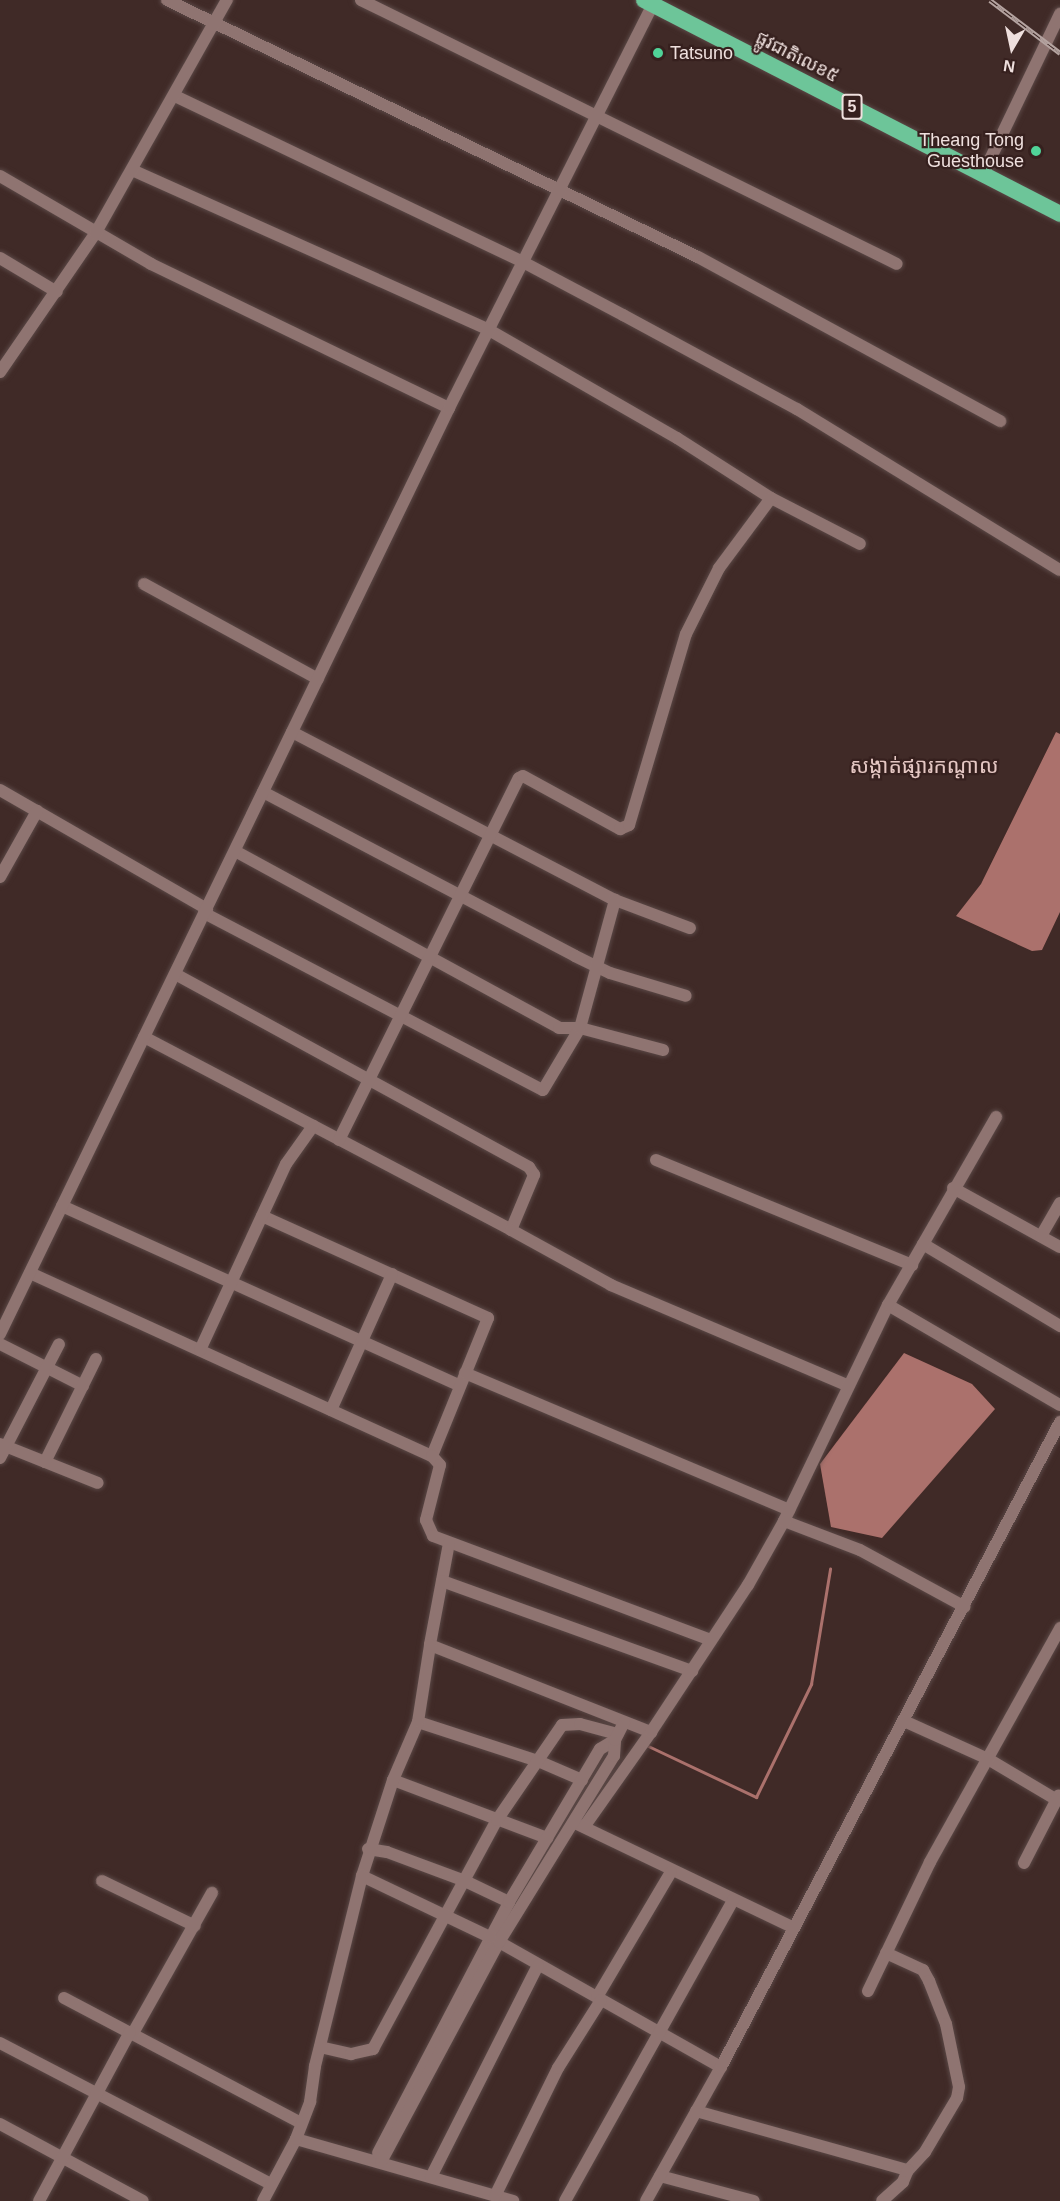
<!DOCTYPE html>
<html>
<head>
<meta charset="utf-8">
<style>
  body { margin:0 }
  #map { position:relative; width:1060px; height:2201px; overflow:hidden; background:#402a27; font-family:Arial,"Noto Sans Khmer",sans-serif }
  div>[style] { position:absolute }
  .water>* { inset:0; background:#ab716c }
  .stream>* { height:3px; margin:-1.5px; padding:0 1.5px; transform-origin:1.5px; border-radius:1.5px; background:#ab716c }
  .roads { filter:drop-shadow(0 0 2px #5a4846) drop-shadow(0 0 2px #5a4846) }
  .minor>* { height:12px; margin:-6px; padding:0 6px; transform-origin:6px; border-radius:6px; background:#8f7471 }
  .highway>* { height:16px; margin:-8px; padding:0 8px; transform-origin:8px; border-radius:8px; background:#6dc599 }
  .rail>* { height:5px; margin-top:-2.5px; transform-origin:0; background:repeating-linear-gradient(90deg,#36201e 0 9px,#b5a4a1 0 18px); box-sizing:border-box; border-block:2px solid #b5a4a1 }
  .dots>* { width:16px; height:16px; translate:-50% -50%; box-sizing:border-box; border:3px solid #36201e; border-radius:50% }
  span { translate:-50% -50%; white-space:nowrap; text-align:center; line-height:1.15; -webkit-text-stroke:4.5px #36201e; paint-order:stroke }
  .shield-label span { padding:2px 4px; background:#36201e; border:2px solid; border-radius:4px; -webkit-text-stroke-width:0 }
  .shield-label { font-size:16px; color:#efe0de; font-weight:700 }
  .poi-label { font-size:18px; color:#efe0de }
  .left { translate:0 -50%; text-align:left }
  .right { translate:-100% -50%; text-align:right }
  .street-label { font-size:18px; color:#efe0de }
  .quarter-label { font-size:21px; color:#e5c7c3 }
  .north { position:absolute; left:982px; top:18px; width:60px; height:60px; -webkit-text-stroke:4px #36201e; paint-order:stroke; rotate:189deg; font-size:16px; font-weight:700; line-height:24px; text-align:center; color:#efe0de }
  .north::after { content:''; display:block; margin:auto; width:21px; height:27px; background:#efe0de; clip-path:polygon(50% 0,100% 100%,50% 72%,0 100%) }
</style>
</head>
<body>
<div id="map">
  <div class="water">
    <i style="clip-path:polygon(1056px 732px,1060px 734px,1060px 912px,1042px 950px,1032px 951px,956px 916px,981px 884px)"></i>
    <i style="clip-path:polygon(904px 1353px,972px 1384px,995px 1409px,882px 1538px,831px 1527px,820px 1464px)"></i>
  </div>
  <div class="stream">
    <i style="left:646px;top:1745px;width:122px;rotate:25.3deg"></i>
    <i style="left:756px;top:1797px;width:126px;rotate:-64deg"></i>
    <i style="left:811px;top:1684px;width:117px;rotate:-80.6deg"></i>
  </div>
  <div class="roads">
    <div class="minor">
      <i style="left:167px;top:0;width:590px;rotate:25.83deg"></i>
      <i style="left:698px;top:257px;width:344px;rotate:28.5deg"></i>
      <i style="left:361px;top:0;width:597px;rotate:26.22deg"></i>
      <i style="left:175px;top:96px;width:386px;rotate:25.5deg"></i>
      <i style="left:523px;top:262px;width:113px;rotate:27.9deg"></i>
      <i style="left:623px;top:315px;width:198px;rotate:28.4deg"></i>
      <i style="left:797px;top:409px;width:308px;rotate:31.5deg"></i>
      <i style="left:132px;top:170px;width:391px;rotate:24.1deg"></i>
      <i style="left:489px;top:330px;width:217px;rotate:29.9deg"></i>
      <i style="left:677px;top:438px;width:112px;rotate:32.6deg"></i>
      <i style="left:771px;top:498px;width:100px;rotate:27.3deg"></i>
      <i style="left:983px;top:174px;width:178px;rotate:-64.3deg"></i>
      <i style="left:0;top:176px;width:175px;rotate:30.2deg"></i>
      <i style="left:151px;top:264px;width:331px;rotate:25.8deg"></i>
      <i style="left:0;top:258px;width:66px;rotate:30.8deg"></i>
      <i style="left:0;top:372px;width:168px;rotate:-55.5deg"></i>
      <i style="left:95px;top:234px;width:269px;rotate:-60.6deg"></i>
      <i style="left:144px;top:584px;width:198px;rotate:28.6deg"></i>
      <i style="left:292px;top:732px;width:364px;rotate:27.5deg"></i>
      <i style="left:615px;top:900px;width:80px;rotate:20.5deg"></i>
      <i style="left:0;top:790px;width:239px;rotate:29.9deg"></i>
      <i style="left:263px;top:792px;width:352px;rotate:27.7deg"></i>
      <i style="left:575px;top:956px;width:39px;rotate:26deg"></i>
      <i style="left:610px;top:973px;width:79px;rotate:16.8deg"></i>
      <i style="left:235px;top:851px;width:369px;rotate:28.6deg"></i>
      <i style="left:559px;top:1028px;width:21px"></i>
      <i style="left:580px;top:1028px;width:86px;rotate:14.8deg"></i>
      <i style="left:0;top:877px;width:76px;rotate:-60.7deg"></i>
      <i style="left:204px;top:913px;width:382px;rotate:27.6deg"></i>
      <i style="left:543px;top:1090px;width:72px;rotate:-59.2deg"></i>
      <i style="left:580px;top:1028px;width:133px;rotate:-74.7deg"></i>
      <i style="left:144px;top:1037px;width:415px;rotate:27.7deg"></i>
      <i style="left:511px;top:1230px;width:60px;rotate:-67.3deg"></i>
      <i style="left:534px;top:1175px;width:9px;rotate:-122deg"></i>
      <i style="left:529px;top:1167px;width:403px;rotate:-151.4deg"></i>
      <i style="left:339px;top:1140px;width:404px;rotate:-63.6deg"></i>
      <i style="left:519px;top:778px;width:4px;rotate:-27deg"></i>
      <i style="left:523px;top:776px;width:111px;rotate:28.7deg"></i>
      <i style="left:620px;top:829px;width:10px;rotate:-24deg"></i>
      <i style="left:629px;top:825px;width:199px;rotate:-73.4deg"></i>
      <i style="left:686px;top:634px;width:74px;rotate:-63.4deg"></i>
      <i style="left:719px;top:568px;width:87px;rotate:-53.4deg"></i>
      <i style="left:656px;top:1160px;width:277px;rotate:22.3deg"></i>
      <i style="left:953px;top:1188px;width:122px;rotate:28.9deg"></i>
      <i style="left:62px;top:1206px;width:435px;rotate:24.3deg"></i>
      <i style="left:262px;top:1216px;width:248px;rotate:24.3deg"></i>
      <i style="left:488px;top:1318px;width:149px;rotate:112.1deg"></i>
      <i style="left:511px;top:1230px;width:114px;rotate:28.8deg"></i>
      <i style="left:611px;top:1285px;width:256px;rotate:23deg"></i>
      <i style="left:1041px;top:1236px;width:38px;rotate:-60deg"></i>
      <i style="left:923px;top:1244px;width:160px;rotate:30.9deg"></i>
      <i style="left:30px;top:1273px;width:442px;rotate:24.5deg"></i>
      <i style="left:432px;top:1456px;width:12px;rotate:48deg"></i>
      <i style="left:440px;top:1465px;width:57px;rotate:104.3deg"></i>
      <i style="left:426px;top:1520px;width:17px;rotate:66deg"></i>
      <i style="left:433px;top:1536px;width:297px;rotate:20.5deg"></i>
      <i style="left:888px;top:1305px;width:199px;rotate:30.2deg"></i>
      <i style="left:0;top:1334px;width:1029px;rotate:-64.13deg"></i>
      <i style="left:449px;top:408px;width:452px;rotate:-63.2deg"></i>
      <i style="left:0;top:1344px;width:93px;rotate:26.8deg"></i>
      <i style="left:200px;top:1350px;width:205px;rotate:-65.2deg"></i>
      <i style="left:286px;top:1164px;width:47px;rotate:-54.6deg"></i>
      <i style="left:465px;top:1373px;width:352px;rotate:22.9deg"></i>
      <i style="left:331px;top:1410px;width:149px;rotate:-65.8deg"></i>
      <i style="left:0;top:1444px;width:105px;rotate:21.7deg"></i>
      <i style="left:0;top:1458px;width:128px;rotate:-62.6deg"></i>
      <i style="left:45px;top:1462px;width:115px;rotate:-63.7deg"></i>
      <i style="left:784px;top:1521px;width:81px;rotate:20.9deg"></i>
      <i style="left:860px;top:1550px;width:119px;rotate:28.5deg"></i>
      <i style="left:449px;top:1543px;width:104px;rotate:100.6deg"></i>
      <i style="left:430px;top:1645px;width:238px;rotate:21.5deg"></i>
      <i style="left:651px;top:1732px;width:116px;rotate:125.2deg"></i>
      <i style="left:442px;top:1581px;width:266px;rotate:19.8deg"></i>
      <i style="left:904px;top:1721px;width:92px;rotate:24.3deg"></i>
      <i style="left:988px;top:1759px;width:80px;rotate:30.7deg"></i>
      <i style="left:418px;top:1722px;width:126px;rotate:18deg"></i>
      <i style="left:538px;top:1761px;width:48px;rotate:23.4deg"></i>
      <i style="left:651px;top:1732px;width:176px;rotate:-56.6deg"></i>
      <i style="left:748px;top:1585px;width:73px;rotate:-60.6deg"></i>
      <i style="left:784px;top:1521px;width:240px;rotate:-64.3deg"></i>
      <i style="left:888px;top:1305px;width:217px;rotate:-60.1deg"></i>
      <i style="left:393px;top:1780px;width:165px;rotate:20.6deg"></i>
      <i style="left:577px;top:1824px;width:238px;rotate:25.6deg"></i>
      <i style="left:368px;top:1849px;width:19px;rotate:9deg"></i>
      <i style="left:387px;top:1852px;width:83px;rotate:20.4deg"></i>
      <i style="left:465px;top:1881px;width:49px;rotate:25.5deg"></i>
      <i style="left:1024px;top:1863px;width:76px;rotate:-62.8deg"></i>
      <i style="left:362px;top:1876px;width:101px;rotate:-72.1deg"></i>
      <i style="left:393px;top:1780px;width:63px;rotate:-66.7deg"></i>
      <i style="left:418px;top:1722px;width:78px;rotate:-81.1deg"></i>
      <i style="left:102px;top:1881px;width:103px;rotate:25.8deg"></i>
      <i style="left:499px;top:1942px;width:255px;rotate:29.4deg"></i>
      <i style="left:886px;top:1953px;width:41px;rotate:24.7deg"></i>
      <i style="left:923px;top:1970px;width:13px;rotate:61deg"></i>
      <i style="left:929px;top:1981px;width:46px;rotate:68.4deg"></i>
      <i style="left:946px;top:2024px;width:64px;rotate:78.3deg"></i>
      <i style="left:959px;top:2087px;width:11px;rotate:100deg"></i>
      <i style="left:957px;top:2098px;width:63px;rotate:120.7deg"></i>
      <i style="left:925px;top:2152px;width:25px;rotate:133deg"></i>
      <i style="left:868px;top:1991px;width:143px;rotate:-64.3deg"></i>
      <i style="left:930px;top:1862px;width:268px;rotate:-60.9deg"></i>
      <i style="left:597px;top:1997px;width:145px;rotate:-59.4deg"></i>
      <i style="left:64px;top:1998px;width:268px;rotate:27.8deg"></i>
      <i style="left:133px;top:2033px;width:161px;rotate:-60.6deg"></i>
      <i style="left:0;top:2043px;width:305px;rotate:27.5deg"></i>
      <i style="left:320px;top:2047px;width:32px;rotate:13deg"></i>
      <i style="left:351px;top:2054px;width:23px;rotate:-13deg"></i>
      <i style="left:373px;top:2049px;width:260px;rotate:-61.6deg"></i>
      <i style="left:497px;top:1820px;width:115px;rotate:-55.6deg"></i>
      <i style="left:562px;top:1725px;width:18px;rotate:-3deg"></i>
      <i style="left:580px;top:1724px;width:39px;rotate:15deg"></i>
      <i style="left:696px;top:2111px;width:220px;rotate:15.6deg"></i>
      <i style="left:908px;top:2170px;width:13px;rotate:113deg"></i>
      <i style="left:903px;top:2182px;width:28px;rotate:138deg"></i>
      <i style="left:0;top:2124px;width:162px;rotate:28.3deg"></i>
      <i style="left:296px;top:2139px;width:226px;rotate:15.9deg"></i>
      <i style="left:378px;top:2153px;width:283px;rotate:-62.4deg"></i>
      <i style="left:509px;top:1902px;width:178px;rotate:-59.3deg"></i>
      <i style="left:600px;top:1749px;width:17px;rotate:-31deg"></i>
      <i style="left:381px;top:2162px;width:250px;rotate:-61.8deg"></i>
      <i style="left:499px;top:1942px;width:219px;rotate:-58.3deg"></i>
      <i style="left:614px;top:1756px;width:16px;rotate:-86deg"></i>
      <i style="left:615px;top:1740px;width:20px;rotate:-63deg"></i>
      <i style="left:660px;top:2176px;width:97px;rotate:14.9deg"></i>
      <i style="left:431px;top:2177px;width:237px;rotate:-63.2deg"></i>
      <i style="left:495px;top:2196px;width:143px;rotate:-63.8deg"></i>
      <i style="left:558px;top:2068px;width:80px;rotate:-57.7deg"></i>
      <i style="left:39px;top:2201px;width:192px;rotate:-61.7deg"></i>
      <i style="left:263px;top:2201px;width:70px;rotate:-62deg"></i>
      <i style="left:296px;top:2139px;width:40px;rotate:-69deg"></i>
      <i style="left:310px;top:2102px;width:36px;rotate:-82deg"></i>
      <i style="left:315px;top:2066px;width:196px;rotate:-76.1deg"></i>
      <i style="left:362px;top:1876px;width:142px;rotate:25.5deg"></i>
      <i style="left:565px;top:2201px;width:345px;rotate:-60.8deg"></i>
      <i style="left:646px;top:2201px;width:154px;rotate:-60.8deg"></i>
      <i style="left:721px;top:2067px;width:729px;rotate:-62.27deg"></i>
    </div>
    <div class="highway">
      <i style="left:644px;top:0;width:468px;rotate:27.2deg"></i>
    </div>
  </div>
  <div class="rail">
    <i style="left:990px;top:0;width:88px;rotate:37.1deg"></i>
  </div>
  <div class="dots">
    <i style="left:658px;top:53px;background:#50d398"></i>
    <i style="left:1036px;top:151px;background:#50d398"></i>
  </div>
  <div class="shield-label">
    <span style="left:852px;top:107px">5</span>
  </div>
  <div class="poi-label">
    <span class="left" style="left:670px;top:53px">Tatsuno</span>
    <span class="right" style="left:1024px;top:151px">Theang Tong<br>Guesthouse</span>
  </div>
  <div class="street-label">
    <span style="left:797px;top:57px;rotate:27deg">ផ្លូវជាតិលេខ៥</span>
  </div>
  <div class="quarter-label">
    <span style="left:924px;top:766px">សង្កាត់ផ្សារកណ្ដាល</span>
  </div>
  <div class="north">N</div>
</div>
</body>
</html>
